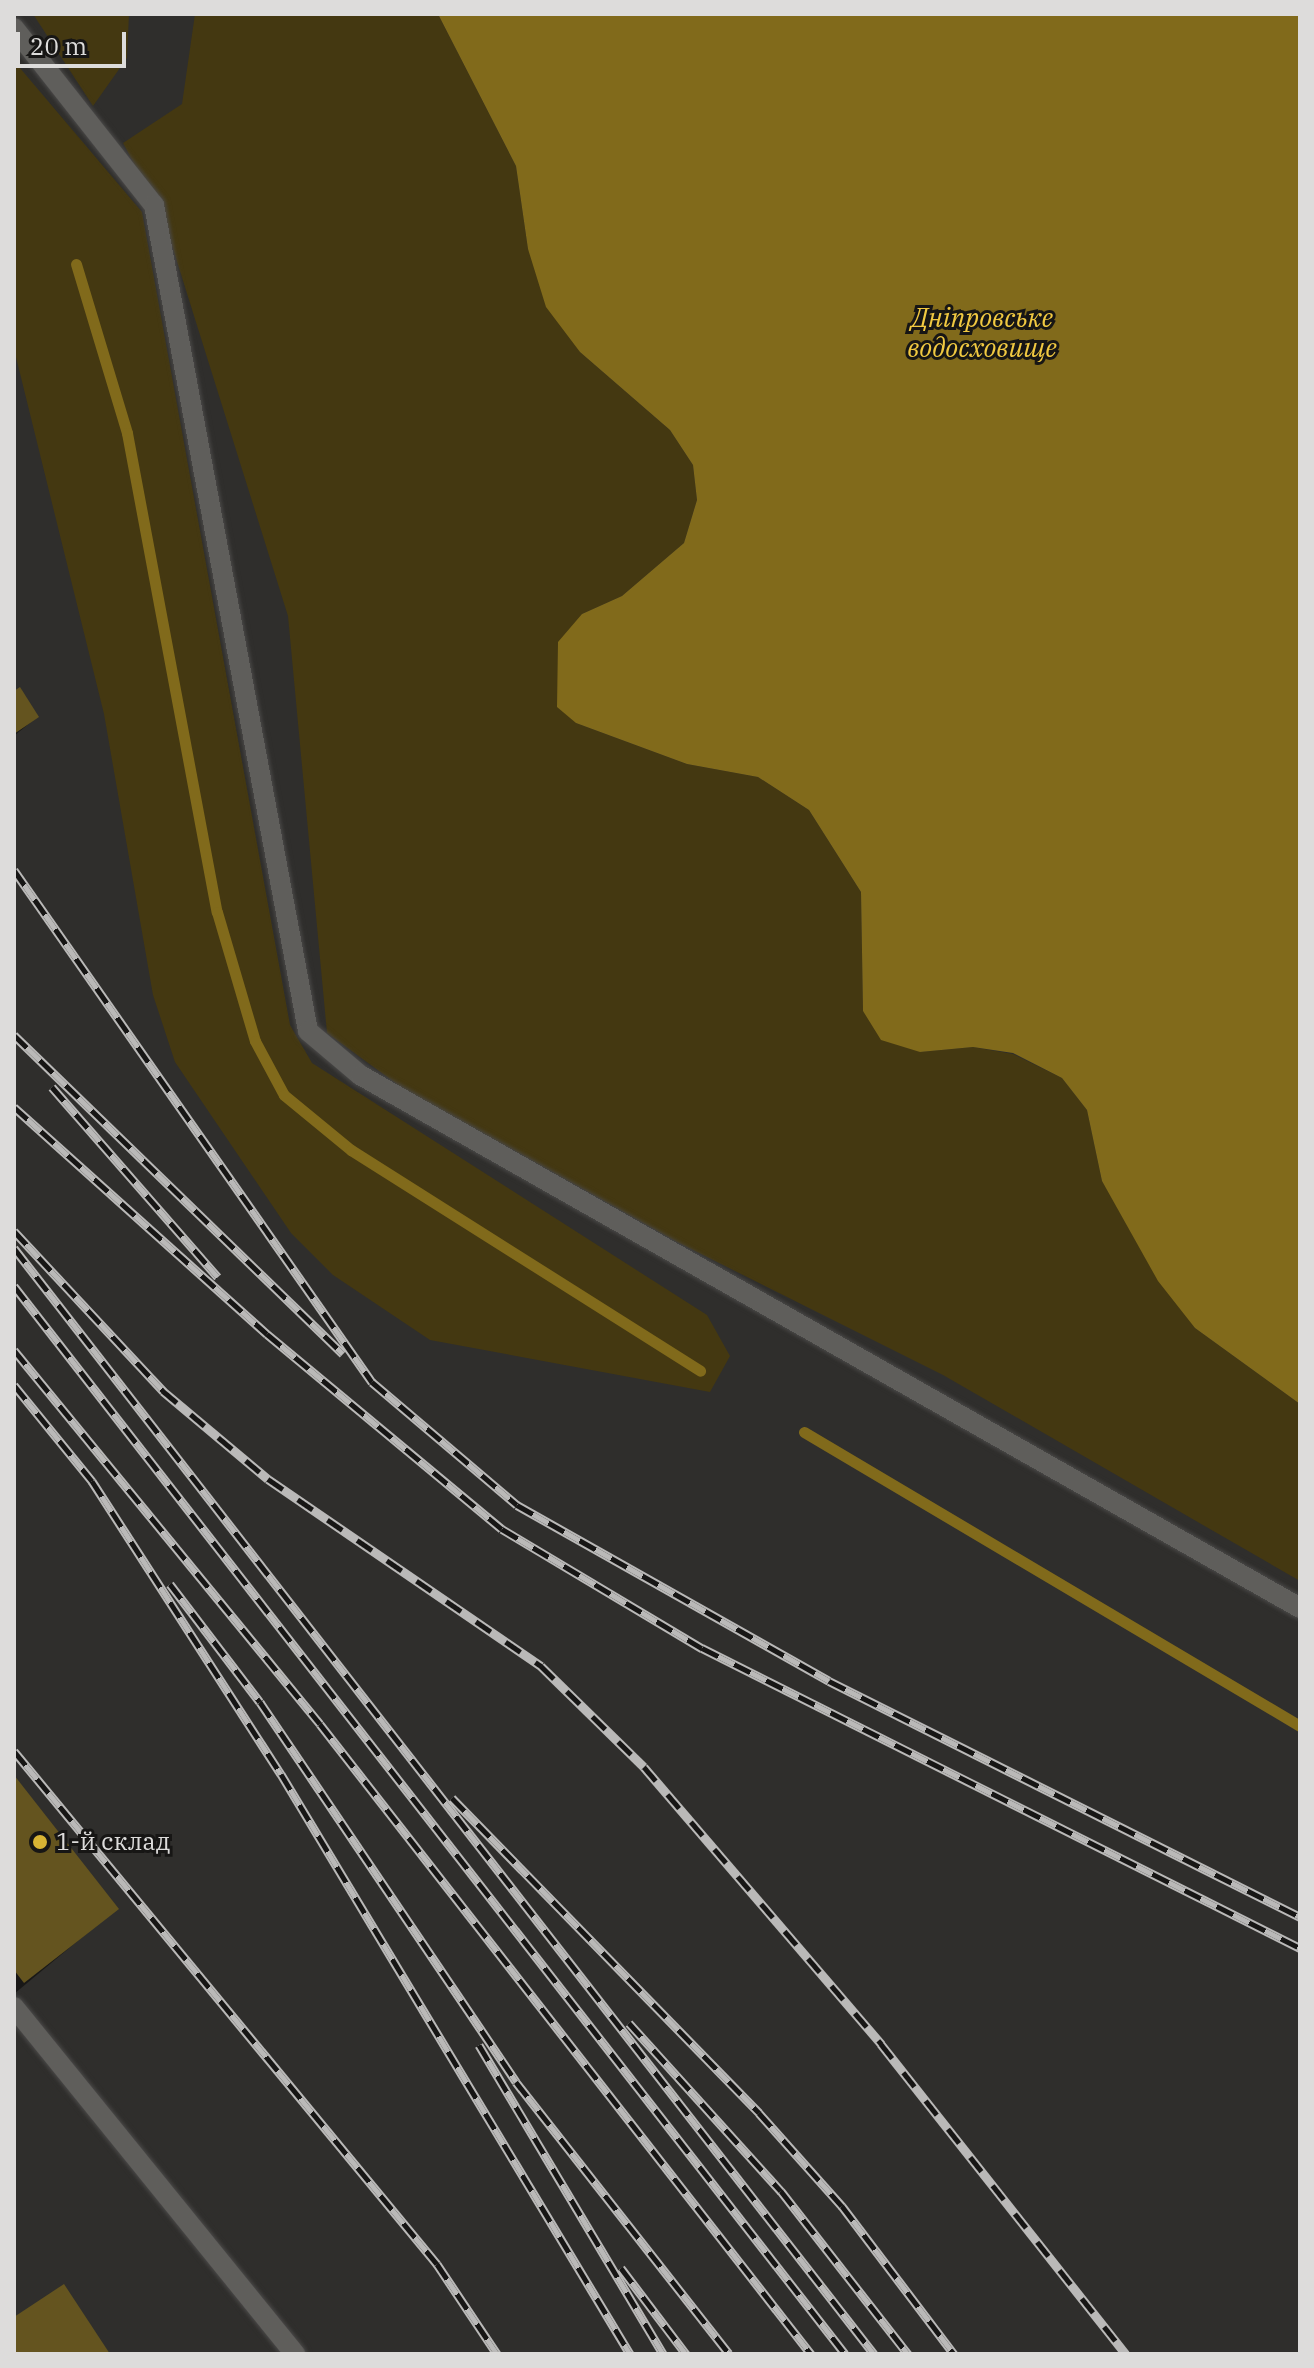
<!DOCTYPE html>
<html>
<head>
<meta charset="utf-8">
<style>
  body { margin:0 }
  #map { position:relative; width:1314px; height:2368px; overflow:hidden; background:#2f2e2c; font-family:"IBM Plex Serif",serif }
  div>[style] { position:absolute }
  .green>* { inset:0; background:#443811 }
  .water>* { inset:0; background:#816a1b }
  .shadow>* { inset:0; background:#0007 }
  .stream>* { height:11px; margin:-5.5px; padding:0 5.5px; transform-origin:5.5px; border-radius:5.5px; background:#816a1b }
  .building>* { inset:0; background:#64541f }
  .roads { filter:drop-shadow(0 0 2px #4a4948) drop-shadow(0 0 2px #4a4948) }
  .minor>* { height:20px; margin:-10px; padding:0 10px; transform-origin:10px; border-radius:10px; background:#5f5e5b }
  .rail>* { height:9px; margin-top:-4.5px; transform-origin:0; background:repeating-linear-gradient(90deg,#171615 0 18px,#bab9b8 0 36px); box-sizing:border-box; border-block:2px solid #bab9b8 }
  .dots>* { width:22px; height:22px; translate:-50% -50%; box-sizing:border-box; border:4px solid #171615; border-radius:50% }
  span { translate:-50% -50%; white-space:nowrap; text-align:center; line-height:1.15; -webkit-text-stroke:6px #171615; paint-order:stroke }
  .poi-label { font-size:24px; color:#dddcdb }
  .left { translate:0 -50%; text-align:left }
  .water-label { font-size:26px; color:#f1c941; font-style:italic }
  .frame { position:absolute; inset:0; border:16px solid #dddcdb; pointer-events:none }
  .scale { position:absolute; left:16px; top:32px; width:110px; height:36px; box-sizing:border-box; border:4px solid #dddcdb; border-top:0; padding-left:10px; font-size:24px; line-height:28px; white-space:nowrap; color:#dddcdb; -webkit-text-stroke:6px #171615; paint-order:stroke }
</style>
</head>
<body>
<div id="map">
  <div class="green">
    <i style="clip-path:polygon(33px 14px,129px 14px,127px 58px,93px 106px)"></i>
    <i style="clip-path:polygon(195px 14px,438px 14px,516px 166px,528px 249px,580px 352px,670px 430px,693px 465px,697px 500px,684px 543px,622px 596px,582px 614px,576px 723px,687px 764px,758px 777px,809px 810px,861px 892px,863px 1011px,920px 1052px,973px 1047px,1013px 1054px,1062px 1078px,1087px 1110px,1102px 1181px,1195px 1328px,1300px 1404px,1300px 1581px,943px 1375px,677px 1242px,401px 1087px,327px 1033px,288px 616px,164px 220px,123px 143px,182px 104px)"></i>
    <i style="clip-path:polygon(14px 61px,142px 212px,290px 1025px,312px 1063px,707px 1315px,730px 1356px,710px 1392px,430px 1340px,333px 1275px,291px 1233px,175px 1062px,153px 995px,104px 714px,14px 349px)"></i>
  </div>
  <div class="water">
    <i style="clip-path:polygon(438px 14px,1300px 14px,1300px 1404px,1195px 1328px,1158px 1281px,1102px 1181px,1087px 1110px,1062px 1078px,1013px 1053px,973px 1047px,920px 1052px,881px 1040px,863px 1011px,861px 892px,809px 810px,758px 777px,687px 764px,576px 723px,557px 707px,558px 642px,582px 614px,622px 596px,684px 543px,697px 500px,693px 465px,670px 430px,580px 352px,546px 307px,528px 249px,516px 166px)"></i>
  </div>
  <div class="shadow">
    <i style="clip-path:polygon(14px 693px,37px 717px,14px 736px)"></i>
    <i style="clip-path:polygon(14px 1778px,116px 1909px,14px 1994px)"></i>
  </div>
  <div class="stream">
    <i style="left:76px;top:264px;width:177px;rotate:73.2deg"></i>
    <i style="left:127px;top:433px;width:487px;rotate:79.4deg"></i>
    <i style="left:217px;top:912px;width:134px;rotate:73.6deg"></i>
    <i style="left:255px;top:1041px;width:61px;rotate:61.8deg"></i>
    <i style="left:284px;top:1095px;width:87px;rotate:39.4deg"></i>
    <i style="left:351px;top:1150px;width:413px;rotate:32.3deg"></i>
    <i style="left:804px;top:1432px;width:577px;rotate:30.66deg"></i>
  </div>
  <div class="building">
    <i style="clip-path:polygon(20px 687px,39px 717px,14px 734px,14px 691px)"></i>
    <i style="clip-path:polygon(14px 1775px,119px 1909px,24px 1983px,14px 1970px)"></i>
    <i style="clip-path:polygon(64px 2284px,110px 2354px,14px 2354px,14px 2317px)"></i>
  </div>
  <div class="roads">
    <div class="minor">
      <i style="left:14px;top:28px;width:226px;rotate:51.7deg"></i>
      <i style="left:154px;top:205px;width:840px;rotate:79.44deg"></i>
      <i style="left:308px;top:1031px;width:68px;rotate:40.2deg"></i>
      <i style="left:360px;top:1075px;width:1081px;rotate:29.55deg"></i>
      <i style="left:14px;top:2007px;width:447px;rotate:51deg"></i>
    </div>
  </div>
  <div class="rail">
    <i style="left:14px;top:870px;width:625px;rotate:55.04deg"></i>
    <i style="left:372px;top:1382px;width:190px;rotate:40.3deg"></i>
    <i style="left:517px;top:1505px;width:358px;rotate:29.4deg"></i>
    <i style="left:829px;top:1681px;width:527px;rotate:26.61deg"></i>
    <i style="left:14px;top:1035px;width:458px;rotate:44.1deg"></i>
    <i style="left:52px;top:1087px;width:252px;rotate:48.9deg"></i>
    <i style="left:14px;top:1107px;width:340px;rotate:41.9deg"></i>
    <i style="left:267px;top:1334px;width:305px;rotate:39.7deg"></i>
    <i style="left:502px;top:1529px;width:233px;rotate:30.8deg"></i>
    <i style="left:702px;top:1648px;width:669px;rotate:26.64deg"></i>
    <i style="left:14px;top:1231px;width:219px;rotate:47deg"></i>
    <i style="left:163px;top:1391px;width:137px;rotate:40deg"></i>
    <i style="left:268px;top:1479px;width:331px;rotate:34.4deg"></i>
    <i style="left:541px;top:1666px;width:144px;rotate:44.4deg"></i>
    <i style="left:644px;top:1767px;width:365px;rotate:49.4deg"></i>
    <i style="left:881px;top:2044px;width:395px;rotate:51.7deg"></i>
    <i style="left:14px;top:1248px;width:1401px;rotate:52.13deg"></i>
    <i style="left:14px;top:1286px;width:1353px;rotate:52.11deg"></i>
    <i style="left:14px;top:1350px;width:483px;rotate:50.7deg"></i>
    <i style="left:320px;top:1724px;width:799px;rotate:52.07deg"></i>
    <i style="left:14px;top:1385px;width:124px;rotate:50.9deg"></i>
    <i style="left:92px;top:1481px;width:349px;rotate:57.2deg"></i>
    <i style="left:281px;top:1774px;width:677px;rotate:58.96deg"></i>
    <i style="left:170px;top:1584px;width:148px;rotate:52.7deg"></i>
    <i style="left:260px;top:1702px;width:458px;rotate:56deg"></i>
    <i style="left:516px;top:2082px;width:345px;rotate:51.9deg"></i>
    <i style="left:14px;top:1751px;width:665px;rotate:50.49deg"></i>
    <i style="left:437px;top:2264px;width:108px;rotate:56.3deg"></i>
    <i style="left:452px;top:1798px;width:440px;rotate:45.7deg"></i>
    <i style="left:759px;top:2113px;width:125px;rotate:48.3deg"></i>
    <i style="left:842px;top:2206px;width:186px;rotate:52.9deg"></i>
    <i style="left:629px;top:2023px;width:227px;rotate:47.9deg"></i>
    <i style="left:781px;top:2191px;width:207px;rotate:52.1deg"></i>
    <i style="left:479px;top:2045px;width:360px;rotate:59.2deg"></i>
    <i style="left:621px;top:2268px;width:108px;rotate:52.9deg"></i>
  </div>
  <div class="dots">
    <i style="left:40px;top:1842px;background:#d8b434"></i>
  </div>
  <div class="poi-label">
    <span class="left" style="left:56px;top:1842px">1-й склад</span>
  </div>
  <div class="water-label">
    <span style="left:982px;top:333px">Дніпровське<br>водосховище</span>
  </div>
  <div class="frame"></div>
  <div class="scale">20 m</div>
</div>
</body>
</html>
